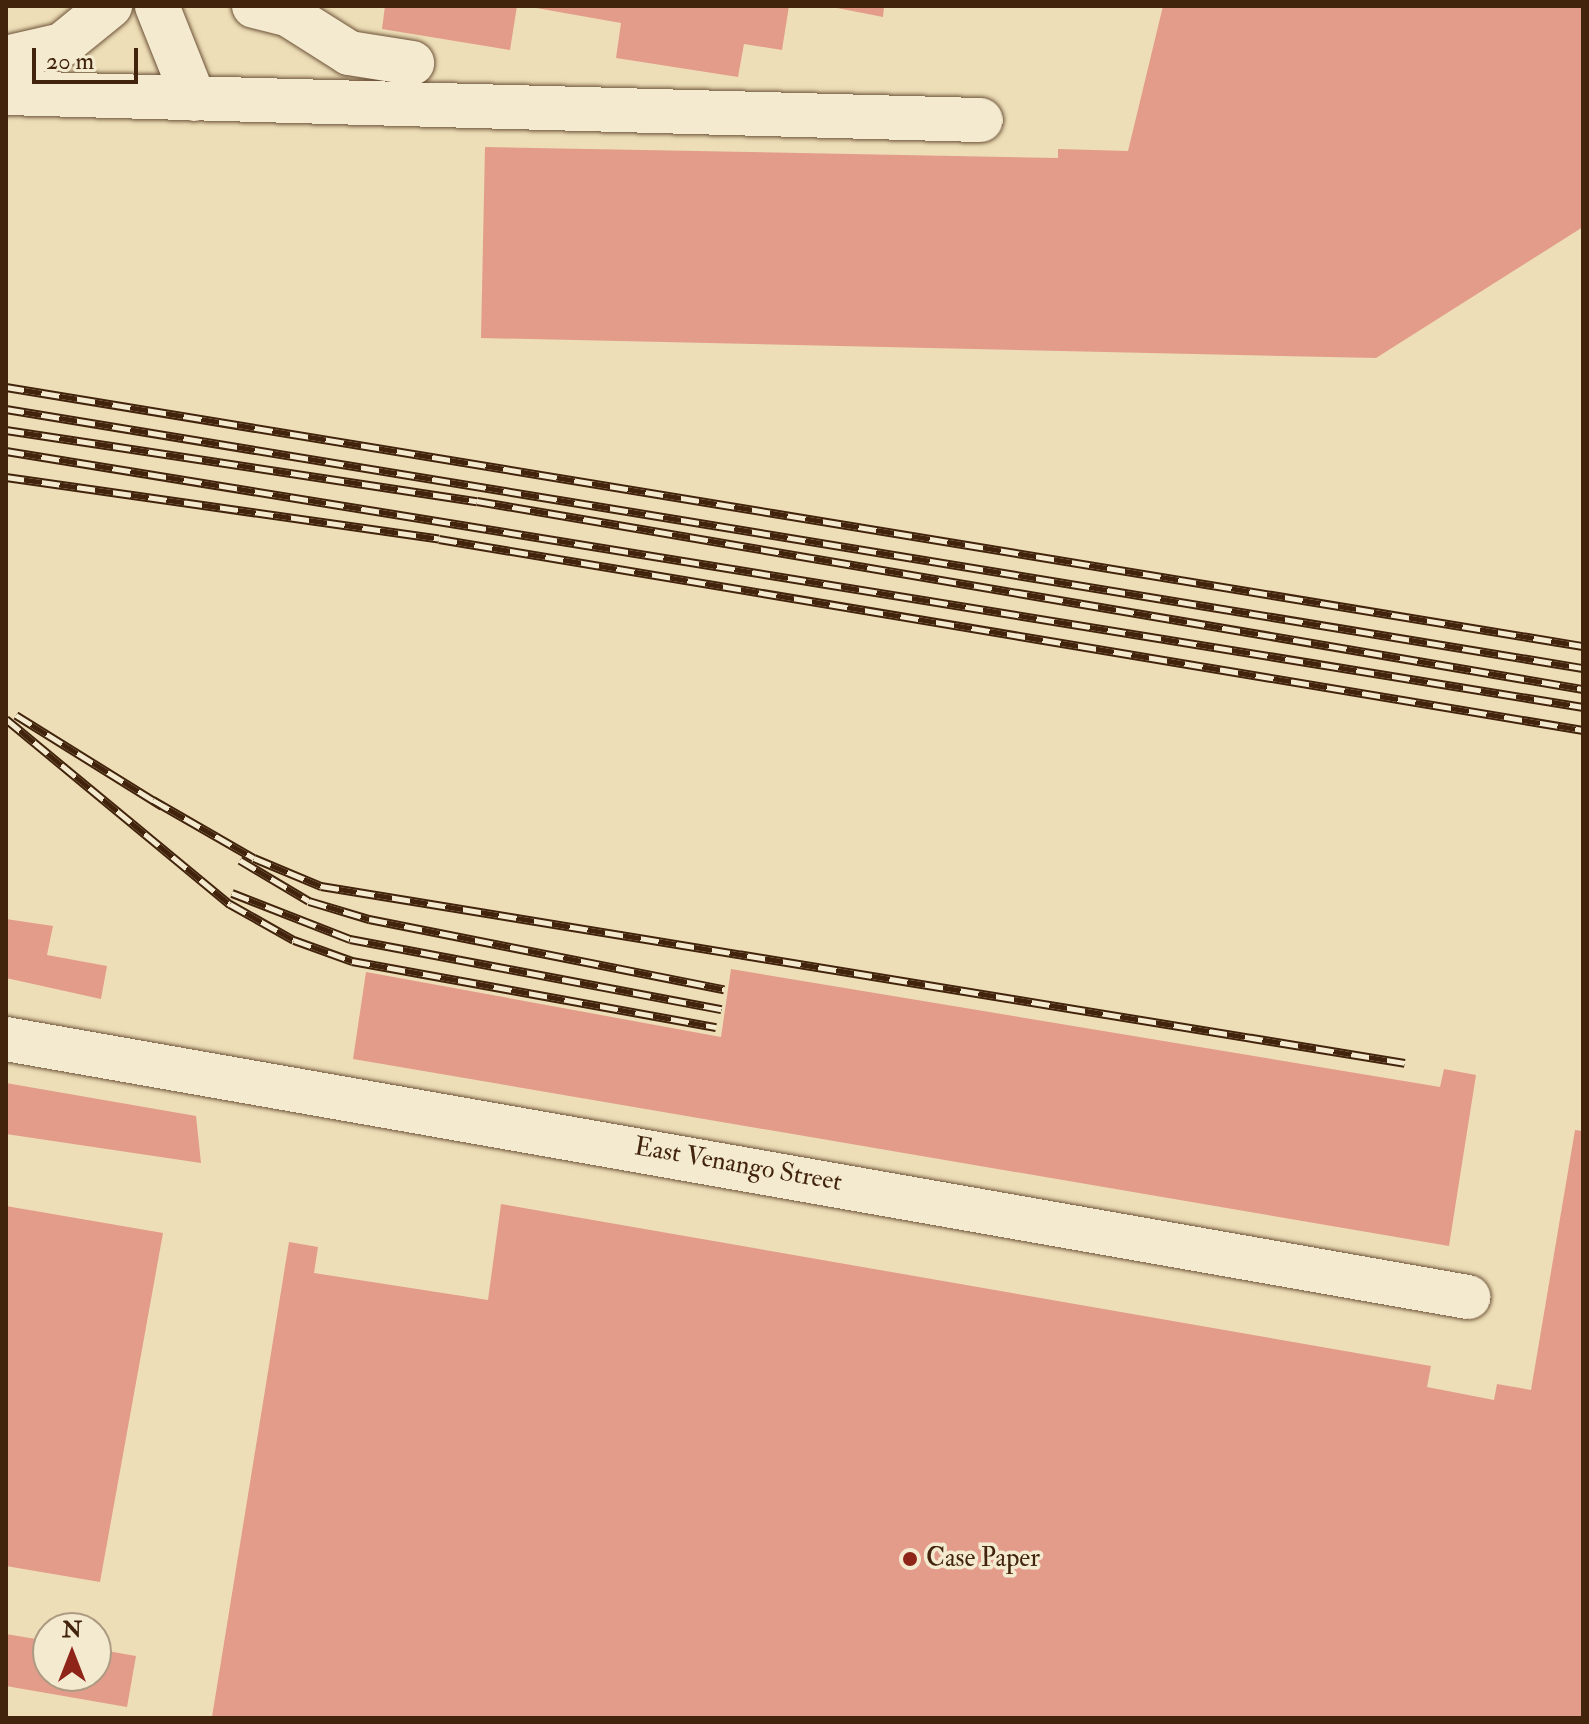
<!DOCTYPE html>
<html>
<head>
<meta charset="utf-8">
<style>
  body { margin:0 }
  #map { position:relative; width:1589px; height:1724px; overflow:hidden; background:#eddeb7; font-family:"IM FELL Double Pica",serif }
  div>[style] { position:absolute }
  .building>* { inset:0; background:#e39c8a }
  .roads { filter:drop-shadow(0 0 2px #6d5238) drop-shadow(0 0 2px #6d5238) }
  .minor>* { height:44px; margin:-22px; padding:0 22px; transform-origin:22px; border-radius:22px; background:#f3ead0 }
  .rail>* { height:9px; margin-top:-4.5px; transform-origin:0; background:repeating-linear-gradient(90deg,#f3ead0 0 18px,#42240d 0 36px); box-sizing:border-box; border-block:2px solid #42240d }
  .dots>* { width:22px; height:22px; translate:-50% -50%; box-sizing:border-box; border:4px solid #f3ead0; border-radius:50% }
  span { translate:-50% -50%; white-space:nowrap; text-align:center; line-height:1.15; -webkit-text-stroke:7px #f3ead0; paint-order:stroke }
  .street-label { font-size:26px; color:#42240d }
  .poi-label { font-size:26px; color:#42240d }
  .left { translate:0 -50%; text-align:left }
  .frame { position:absolute; inset:0; border:8px solid #42240d; pointer-events:none }
  .north { position:absolute; left:32px; top:1612px; width:80px; height:80px; box-sizing:border-box; background:#f3ead0; border:2px solid #ac9b82; border-radius:50%; rotate:0deg; font-size:22px; font-weight:700; line-height:32px; text-align:center; color:#42240d }
  .north::after { content:''; display:block; margin:auto; width:28px; height:36px; background:#8f2418; clip-path:polygon(50% 0,100% 100%,50% 72%,0 100%) }
  .scale { position:absolute; left:32px; top:48px; width:106px; height:36px; box-sizing:border-box; border:4px solid #42240d; border-top:0; padding-left:10px; font-size:24px; line-height:28px; white-space:nowrap; color:#42240d; -webkit-text-stroke:6px #f3ead0; paint-order:stroke }
</style>
</head>
<body>
<div id="map">
  <div class="building">
    <i style="clip-path:polygon(385px 6px,517px 6px,510px 50px,382px 29px)"></i>
    <i style="clip-path:polygon(525px 6px,789px 6px,782px 50px,744px 44px,738px 77px,616px 58px,621px 23px)"></i>
    <i style="clip-path:polygon(827px 6px,884px 6px,883px 17px)"></i>
    <i style="clip-path:polygon(1163px 6px,1583px 6px,1583px 227px,1376px 358px,481px 338px,485px 147px,1058px 158px,1058px 149px,1128px 151px)"></i>
    <i style="clip-path:polygon(6px 919px,53px 926px,47px 955px,107px 966px,101px 999px,6px 978px)"></i>
    <i style="clip-path:polygon(731px 969px,1440px 1087px,1444px 1069px,1476px 1075px,1449px 1246px,353px 1059px,366px 972px,721px 1037px)"></i>
    <i style="clip-path:polygon(6px 1083px,196px 1116px,201px 1163px,6px 1134px)"></i>
    <i style="clip-path:polygon(1575px 1130px,1583px 1131px,1583px 1718px,212px 1717px,289px 1242px,318px 1247px,314px 1273px,488px 1300px,501px 1204px,1431px 1366px,1427px 1387px,1494px 1400px,1497px 1384px,1531px 1390px)"></i>
    <i style="clip-path:polygon(6px 1206px,163px 1233px,100px 1582px,6px 1566px)"></i>
    <i style="clip-path:polygon(6px 1634px,48px 1641px,48px 1676px,96px 1676px,96px 1649px,136px 1656px,127px 1707px,6px 1686px)"></i>
  </div>
  <div class="roads">
    <div class="minor">
      <i style="left:157px;top:6px;width:100px;rotate:68.3deg"></i>
      <i style="left:254px;top:6px;width:36px;rotate:14deg"></i>
      <i style="left:289px;top:15px;width:71px;rotate:32.3deg"></i>
      <i style="left:349px;top:53px;width:64px;rotate:9deg"></i>
      <i style="left:6px;top:58px;width:57px;rotate:-13.1deg"></i>
      <i style="left:62px;top:45px;width:62px;rotate:-39.1deg"></i>
      <i style="left:6px;top:93px;width:975px;rotate:1.59deg"></i>
      <i style="left:6px;top:1039px;width:1485px;rotate:10.01deg"></i>
    </div>
  </div>
  <div class="rail">
    <i style="left:6px;top:387px;width:1598px;rotate:9.33deg"></i>
    <i style="left:6px;top:409px;width:1598px;rotate:9.33deg"></i>
    <i style="left:6px;top:430px;width:476px;rotate:8.6deg"></i>
    <i style="left:477px;top:501px;width:1122px;rotate:9.65deg"></i>
    <i style="left:6px;top:451px;width:1598px;rotate:9.22deg"></i>
    <i style="left:6px;top:477px;width:437px;rotate:8.1deg"></i>
    <i style="left:439px;top:539px;width:1160px;rotate:9.48deg"></i>
    <i style="left:16px;top:715px;width:172px;rotate:31.9deg"></i>
    <i style="left:6px;top:719px;width:291px;rotate:39.6deg"></i>
    <i style="left:230px;top:904px;width:73px;rotate:29.4deg"></i>
    <i style="left:294px;top:940px;width:62px;rotate:19.9deg"></i>
    <i style="left:352px;top:961px;width:370px;rotate:10.3deg"></i>
    <i style="left:153px;top:800px;width:116px;rotate:29.9deg"></i>
    <i style="left:254px;top:858px;width:73px;rotate:22.7deg"></i>
    <i style="left:321px;top:886px;width:1098px;rotate:9.27deg"></i>
    <i style="left:240px;top:860px;width:80px;rotate:30.7deg"></i>
    <i style="left:309px;top:901px;width:63px;rotate:16.7deg"></i>
    <i style="left:369px;top:919px;width:362px;rotate:11.2deg"></i>
    <i style="left:232px;top:893px;width:127px;rotate:21.3deg"></i>
    <i style="left:350px;top:939px;width:378px;rotate:10.7deg"></i>
  </div>
  <div class="dots">
    <i style="left:910px;top:1559px;background:#8f2418"></i>
  </div>
  <div class="street-label">
    <span style="left:738px;top:1165px;rotate:10deg">East Venango Street</span>
  </div>
  <div class="poi-label">
    <span class="left" style="left:926px;top:1559px">Case Paper</span>
  </div>
  <div class="frame"></div>
  <div class="north">N</div>
  <div class="scale">20 m</div>
</div>
</body>
</html>
